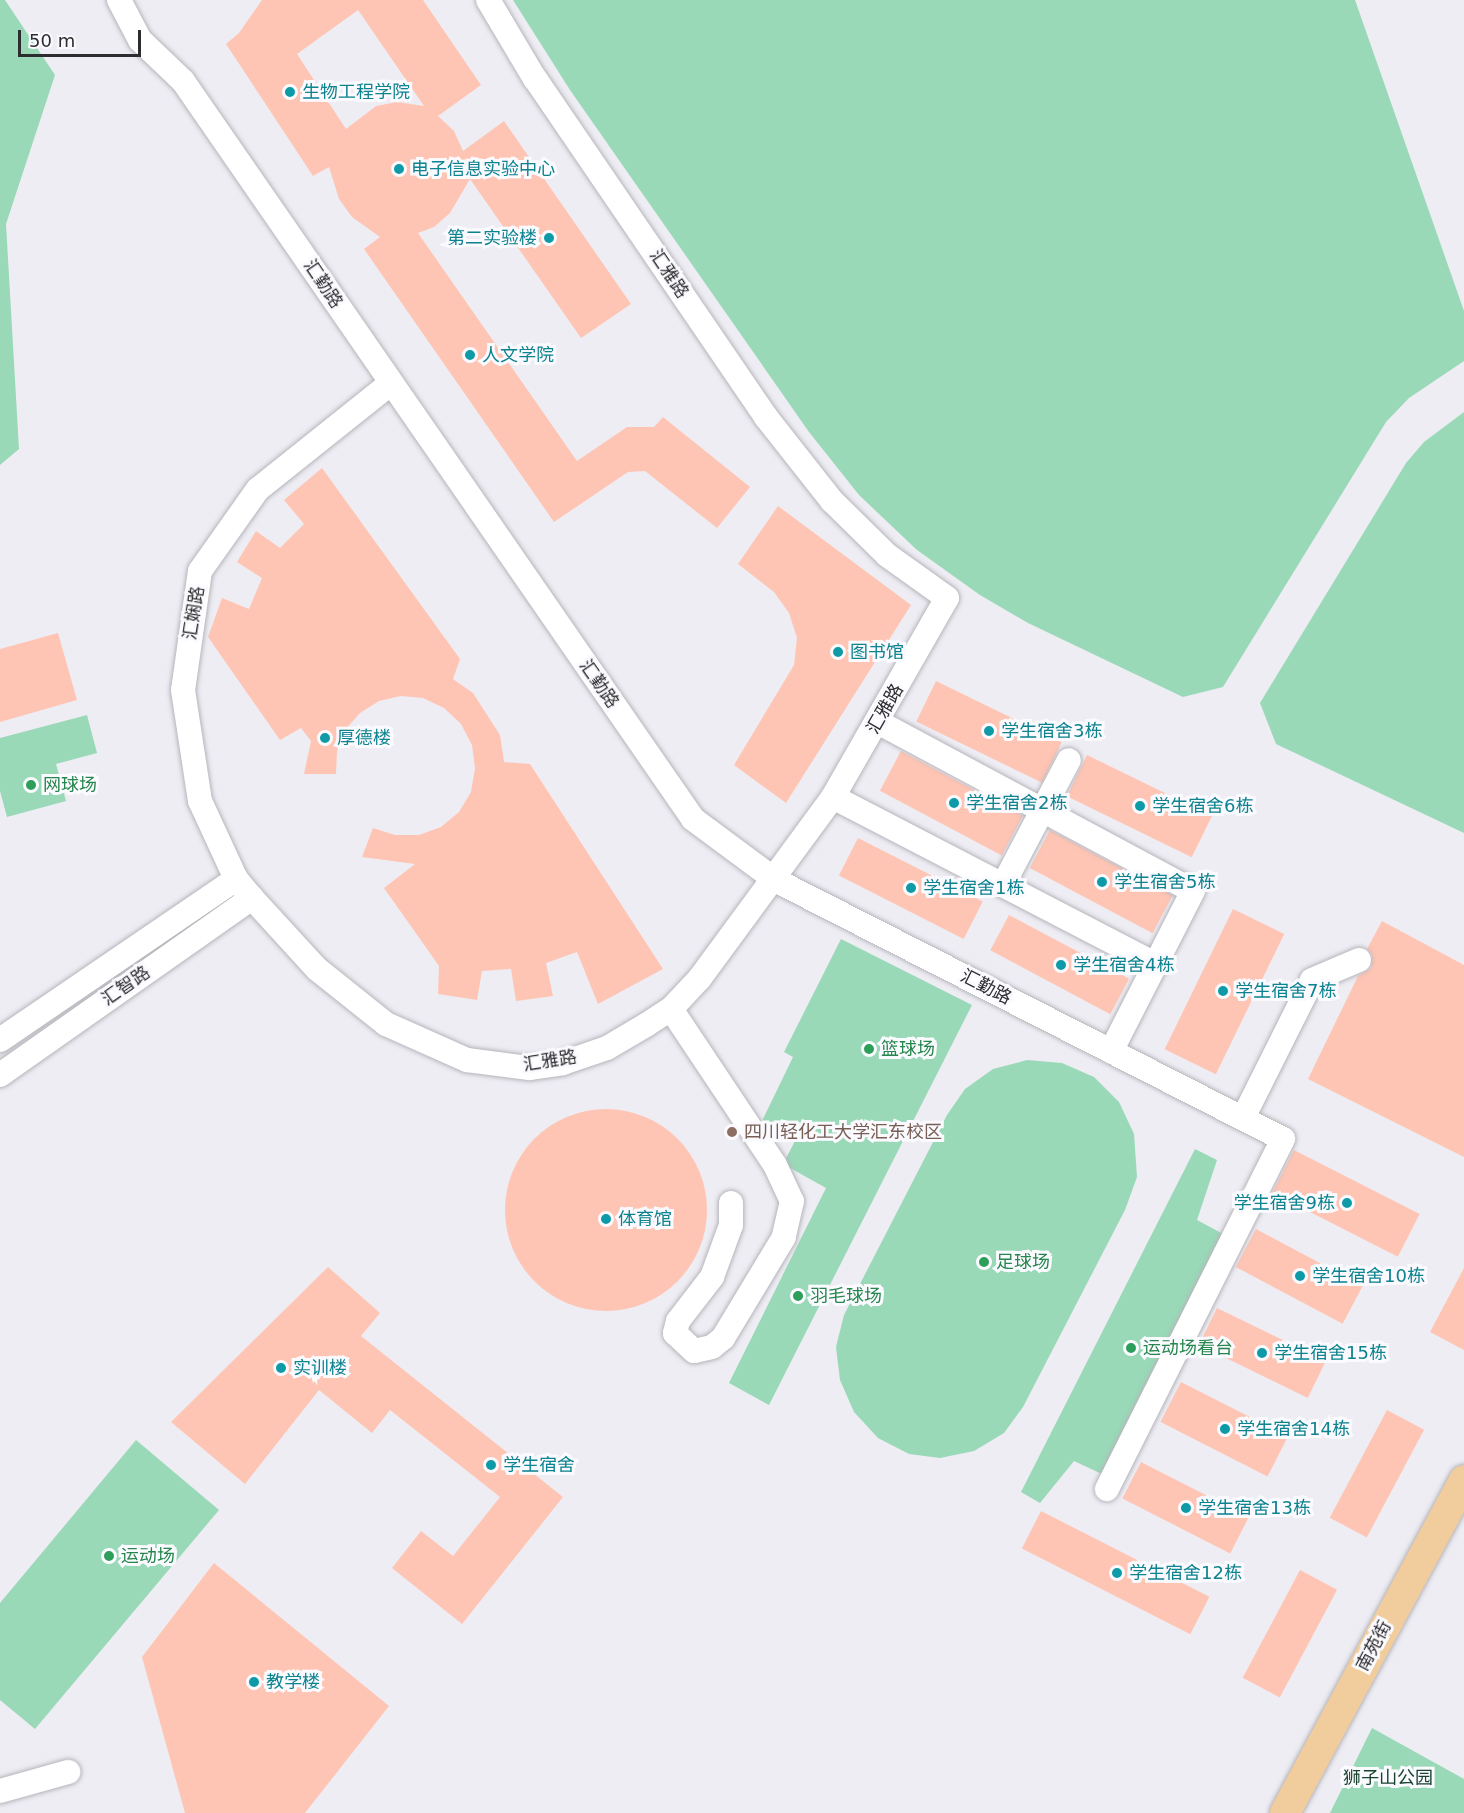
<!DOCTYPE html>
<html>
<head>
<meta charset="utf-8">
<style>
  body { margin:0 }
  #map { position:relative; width:1464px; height:1813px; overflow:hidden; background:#eeedf4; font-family:"DejaVu Sans","Noto Sans SC",sans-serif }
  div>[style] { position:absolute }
  .green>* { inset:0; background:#99d9b7 }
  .building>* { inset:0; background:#ffc5b4; transform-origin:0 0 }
  .round { border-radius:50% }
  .roads { filter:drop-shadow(0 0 2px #b6b5bb) drop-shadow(0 0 2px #b6b5bb) }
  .minor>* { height:24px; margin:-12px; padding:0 12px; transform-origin:12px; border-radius:12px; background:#fff }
  .major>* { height:30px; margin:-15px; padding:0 15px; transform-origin:15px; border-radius:15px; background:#f1cd9d }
  .dots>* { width:16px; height:16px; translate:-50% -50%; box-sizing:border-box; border:3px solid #fbfbff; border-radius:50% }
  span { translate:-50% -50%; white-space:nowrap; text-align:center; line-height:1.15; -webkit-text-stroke:6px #fbfbff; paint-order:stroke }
  .culture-label { font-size:18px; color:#0d838f }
  .left { translate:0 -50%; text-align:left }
  .right { translate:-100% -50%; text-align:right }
  .street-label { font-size:18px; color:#2d2d2f }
  .leisure-label { font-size:18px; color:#27864d }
  .education-label { font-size:18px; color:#785e54 }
  .park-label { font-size:18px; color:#18432f }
  .scale { position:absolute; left:18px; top:30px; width:123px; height:27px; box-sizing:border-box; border:3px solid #2d2d2f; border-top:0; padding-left:8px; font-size:18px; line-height:21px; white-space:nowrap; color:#2d2d2f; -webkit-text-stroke:4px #fbfbff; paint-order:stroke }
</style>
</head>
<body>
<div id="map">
  <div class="green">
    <i style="clip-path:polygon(0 0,5px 0,55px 75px,6px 224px,19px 449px,0 465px)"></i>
    <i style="clip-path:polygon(513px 0,1355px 0,1464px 311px,1464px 361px,1409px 398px,1386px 422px,1223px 687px,1183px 697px,1028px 623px,980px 595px,917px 550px,859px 495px,809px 432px,570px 90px)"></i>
    <i style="clip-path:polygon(1464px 412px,1464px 833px,1276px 744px,1260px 703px,1406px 463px,1424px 442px)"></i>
    <i style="clip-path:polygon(87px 715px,97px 753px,56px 764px,66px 801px,7px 817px,0 791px,0 738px)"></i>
    <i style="clip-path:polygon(841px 939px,972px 1005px,769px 1405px,729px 1383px,826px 1188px,783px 1164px,796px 1139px,762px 1121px,793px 1057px,784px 1052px)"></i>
    <i style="clip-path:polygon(1027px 1060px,1062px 1063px,1094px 1077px,1119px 1102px,1134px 1134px,1137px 1177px,1125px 1210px,1023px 1407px,1004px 1433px,974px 1451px,940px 1458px,909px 1454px,878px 1438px,854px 1412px,840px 1380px,836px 1347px,844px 1315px,947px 1115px,965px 1089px,993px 1069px)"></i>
    <i style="clip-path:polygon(1195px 1149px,1217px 1160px,1197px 1220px,1225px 1235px,1104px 1475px,1074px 1461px,1040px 1503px,1021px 1492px)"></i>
    <i style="clip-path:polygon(136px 1440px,219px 1510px,35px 1729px,0 1700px,0 1603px)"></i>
    <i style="clip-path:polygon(1372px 1728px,1464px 1779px,1464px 1813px,1330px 1813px)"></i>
  </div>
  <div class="building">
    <i style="clip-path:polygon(evenodd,262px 0,423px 0,481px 85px,438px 116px,454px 131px,463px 151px,504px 121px,631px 304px,581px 338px,470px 179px,450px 213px,434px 227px,418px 233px,577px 461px,627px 427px,654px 427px,663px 417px,750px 487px,717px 528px,645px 471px,628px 472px,554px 522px,364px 249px,380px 237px,352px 217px,339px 199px,329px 167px,313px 176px,226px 44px,239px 33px,262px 0,358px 10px,424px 106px,397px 102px,376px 106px,346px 129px,297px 54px,358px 10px)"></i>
    <i style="clip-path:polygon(322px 468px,460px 659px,453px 679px,473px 693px,500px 735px,504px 762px,530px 764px,663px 969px,598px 1004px,577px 952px,546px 963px,553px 996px,516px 1001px,511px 969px,482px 971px,477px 1000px,438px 994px,439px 966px,384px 888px,415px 864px,362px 857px,373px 828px,395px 835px,419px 835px,441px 827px,459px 812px,471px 792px,475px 768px,472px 745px,461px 724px,444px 708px,423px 698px,401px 696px,379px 701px,360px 713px,345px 730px,337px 751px,336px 774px,304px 774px,311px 741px,301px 728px,280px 740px,208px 637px,222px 598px,249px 609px,262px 578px,237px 562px,256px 531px,280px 548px,304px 524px,284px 500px)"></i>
    <i style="clip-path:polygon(778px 506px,911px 605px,786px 803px,734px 765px,794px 665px,797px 638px,789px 613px,774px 592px,738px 564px)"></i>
    <i style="clip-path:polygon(58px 633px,77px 700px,0 722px,0 649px)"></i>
    <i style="left:936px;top:681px;width:140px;height:45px;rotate:26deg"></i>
    <i style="left:901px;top:751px;width:138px;height:45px;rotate:28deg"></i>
    <i style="left:1087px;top:755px;width:139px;height:46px;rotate:26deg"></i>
    <i style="left:1050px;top:830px;width:139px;height:43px;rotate:28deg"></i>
    <i style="left:858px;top:838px;width:140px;height:42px;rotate:27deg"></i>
    <i style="left:1233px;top:909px;width:57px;height:156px;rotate:26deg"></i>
    <i style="left:1009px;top:915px;width:136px;height:40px;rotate:28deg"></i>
    <i style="clip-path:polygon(1382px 921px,1464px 965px,1464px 1157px,1308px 1079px,1358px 976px,1371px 968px,1372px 955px,1367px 949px)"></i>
    <i class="round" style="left:505px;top:1109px;width:202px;height:202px"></i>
    <i style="left:1294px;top:1150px;width:141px;height:48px;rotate:27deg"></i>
    <i style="left:1256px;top:1229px;width:121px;height:43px;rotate:28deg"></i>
    <i style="clip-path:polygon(328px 1267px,380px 1313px,361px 1336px,563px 1497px,462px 1624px,392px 1568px,421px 1531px,453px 1556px,500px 1497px,390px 1410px,372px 1433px,319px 1390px,245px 1484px,171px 1422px)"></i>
    <i style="clip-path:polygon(1464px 1268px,1464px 1350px,1430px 1332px)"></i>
    <i style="left:1217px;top:1308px;width:121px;height:41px;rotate:26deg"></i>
    <i style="left:1181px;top:1382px;width:120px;height:45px;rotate:27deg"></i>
    <i style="left:1387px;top:1410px;width:42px;height:122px;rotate:28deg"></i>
    <i style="left:1141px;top:1462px;width:121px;height:41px;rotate:27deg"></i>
    <i style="left:1041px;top:1511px;width:189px;height:42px;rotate:27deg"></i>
    <i style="clip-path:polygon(214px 1563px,389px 1706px,305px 1813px,185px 1813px,142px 1657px)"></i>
    <i style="left:1300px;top:1570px;width:42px;height:122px;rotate:28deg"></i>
  </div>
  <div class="roads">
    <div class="minor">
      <i style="left:119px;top:0;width:45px;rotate:62.3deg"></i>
      <i style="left:140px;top:40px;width:59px;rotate:43.6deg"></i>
      <i style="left:183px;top:81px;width:897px;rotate:55.35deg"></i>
      <i style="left:693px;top:819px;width:102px;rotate:36.6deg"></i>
      <i style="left:775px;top:880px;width:570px;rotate:27.01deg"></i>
      <i style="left:1283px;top:1139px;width:392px;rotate:116.7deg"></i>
      <i style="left:391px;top:383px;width:170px;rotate:141.4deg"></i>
      <i style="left:258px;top:489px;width:100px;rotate:125.3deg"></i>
      <i style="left:200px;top:571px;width:120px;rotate:98.1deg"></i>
      <i style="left:183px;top:690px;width:112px;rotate:81.3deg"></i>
      <i style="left:200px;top:801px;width:86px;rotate:65.2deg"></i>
      <i style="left:236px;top:879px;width:25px;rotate:50deg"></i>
      <i style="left:252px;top:898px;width:96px;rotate:47.5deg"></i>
      <i style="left:317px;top:969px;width:88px;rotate:38.6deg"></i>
      <i style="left:386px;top:1024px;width:89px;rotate:24deg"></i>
      <i style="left:467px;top:1060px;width:63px;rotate:7.4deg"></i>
      <i style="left:529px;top:1068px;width:34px;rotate:-8deg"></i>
      <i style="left:563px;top:1063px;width:46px;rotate:-18.8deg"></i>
      <i style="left:607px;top:1048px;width:45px;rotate:-30.5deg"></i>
      <i style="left:646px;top:1025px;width:30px;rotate:-33deg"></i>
      <i style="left:671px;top:1009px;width:42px;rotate:-46.9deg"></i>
      <i style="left:700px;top:978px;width:225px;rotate:-53.7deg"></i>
      <i style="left:833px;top:797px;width:229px;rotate:-60.2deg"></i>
      <i style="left:947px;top:598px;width:74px;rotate:-144.4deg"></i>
      <i style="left:887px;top:555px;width:77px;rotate:-135.5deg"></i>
      <i style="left:832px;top:501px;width:107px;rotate:-128.2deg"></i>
      <i style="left:766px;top:417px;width:409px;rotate:-124.3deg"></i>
      <i style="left:535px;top:79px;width:92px;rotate:-120.7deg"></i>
      <i style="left:878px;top:722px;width:357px;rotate:28.2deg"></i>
      <i style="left:1193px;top:891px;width:180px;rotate:117.1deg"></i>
      <i style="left:833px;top:797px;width:363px;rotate:27.4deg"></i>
      <i style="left:1003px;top:885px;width:141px;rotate:-62.2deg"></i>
      <i style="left:671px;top:1009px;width:187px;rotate:56.3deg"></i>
      <i style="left:775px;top:1165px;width:40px;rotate:65deg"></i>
      <i style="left:792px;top:1201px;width:37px;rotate:103deg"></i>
      <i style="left:784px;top:1237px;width:118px;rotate:121.1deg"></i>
      <i style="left:723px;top:1338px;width:14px;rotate:141deg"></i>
      <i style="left:712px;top:1347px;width:18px;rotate:167deg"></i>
      <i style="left:694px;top:1351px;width:26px;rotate:-137deg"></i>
      <i style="left:675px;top:1333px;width:12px;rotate:-76deg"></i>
      <i style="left:678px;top:1321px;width:56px;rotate:-52.3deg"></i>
      <i style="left:712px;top:1277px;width:55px;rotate:-69.9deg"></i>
      <i style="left:731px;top:1225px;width:22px;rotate:-90deg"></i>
      <i style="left:0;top:1040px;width:286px;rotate:-34.3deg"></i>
      <i style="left:0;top:1075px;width:308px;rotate:-35.1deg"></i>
      <i style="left:1243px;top:1118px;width:154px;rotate:-63.4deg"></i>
      <i style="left:1312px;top:980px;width:51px;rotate:-23.1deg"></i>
      <i style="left:0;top:1791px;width:71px;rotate:-15.6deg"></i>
    </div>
    <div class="major">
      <i style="left:1285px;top:1813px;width:378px;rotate:-61.7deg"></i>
    </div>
  </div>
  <div class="dots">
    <i style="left:290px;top:92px;background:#0f9aa8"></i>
    <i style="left:399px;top:169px;background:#0f9aa8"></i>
    <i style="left:549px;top:238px;background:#0f9aa8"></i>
    <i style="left:470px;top:355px;background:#0f9aa8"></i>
    <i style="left:838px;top:652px;background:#0f9aa8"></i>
    <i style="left:989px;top:731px;background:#0f9aa8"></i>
    <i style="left:325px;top:738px;background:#0f9aa8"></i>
    <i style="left:31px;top:785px;background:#2e9e5b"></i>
    <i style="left:954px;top:803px;background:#0f9aa8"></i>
    <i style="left:1140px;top:806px;background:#0f9aa8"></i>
    <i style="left:1102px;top:882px;background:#0f9aa8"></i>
    <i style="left:911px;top:888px;background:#0f9aa8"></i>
    <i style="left:1061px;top:965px;background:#0f9aa8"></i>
    <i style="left:1223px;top:991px;background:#0f9aa8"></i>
    <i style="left:869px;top:1049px;background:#2e9e5b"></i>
    <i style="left:732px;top:1132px;background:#8d6e63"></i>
    <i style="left:1347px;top:1203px;background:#0f9aa8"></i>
    <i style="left:606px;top:1219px;background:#0f9aa8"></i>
    <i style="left:984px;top:1262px;background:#2e9e5b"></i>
    <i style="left:1300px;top:1276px;background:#0f9aa8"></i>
    <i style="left:798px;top:1296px;background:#2e9e5b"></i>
    <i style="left:1131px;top:1348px;background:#2e9e5b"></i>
    <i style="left:1262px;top:1353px;background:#0f9aa8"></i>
    <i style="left:281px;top:1368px;background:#0f9aa8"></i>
    <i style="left:1225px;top:1429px;background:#0f9aa8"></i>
    <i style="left:491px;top:1465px;background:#0f9aa8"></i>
    <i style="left:1186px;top:1508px;background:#0f9aa8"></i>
    <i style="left:109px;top:1556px;background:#2e9e5b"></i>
    <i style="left:1117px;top:1573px;background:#0f9aa8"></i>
    <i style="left:254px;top:1682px;background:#0f9aa8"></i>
  </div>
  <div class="culture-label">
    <span class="left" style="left:302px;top:92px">生物工程学院</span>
    <span class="left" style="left:411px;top:169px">电子信息实验中心</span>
    <span class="right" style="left:537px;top:238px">第二实验楼</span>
    <span class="left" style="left:482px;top:355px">人文学院</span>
    <span class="left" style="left:850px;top:652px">图书馆</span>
    <span class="left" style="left:1001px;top:731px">学生宿舍3栋</span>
    <span class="left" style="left:337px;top:738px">厚德楼</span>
    <span class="left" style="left:966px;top:803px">学生宿舍2栋</span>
    <span class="left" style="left:1152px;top:806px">学生宿舍6栋</span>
    <span class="left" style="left:1114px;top:882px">学生宿舍5栋</span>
    <span class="left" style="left:923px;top:888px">学生宿舍1栋</span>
    <span class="left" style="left:1073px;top:965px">学生宿舍4栋</span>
    <span class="left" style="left:1235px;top:991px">学生宿舍7栋</span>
    <span class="right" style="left:1335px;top:1203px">学生宿舍9栋</span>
    <span class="left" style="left:618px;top:1219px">体育馆</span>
    <span class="left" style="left:1312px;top:1276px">学生宿舍10栋</span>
    <span class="left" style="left:1274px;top:1353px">学生宿舍15栋</span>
    <span class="left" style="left:293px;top:1368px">实训楼</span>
    <span class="left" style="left:1237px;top:1429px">学生宿舍14栋</span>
    <span class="left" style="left:503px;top:1465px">学生宿舍</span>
    <span class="left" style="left:1198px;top:1508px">学生宿舍13栋</span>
    <span class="left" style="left:1129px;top:1573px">学生宿舍12栋</span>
    <span class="left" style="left:266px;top:1682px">教学楼</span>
  </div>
  <div class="street-label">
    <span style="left:669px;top:274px;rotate:56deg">汇雅路</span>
    <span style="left:323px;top:284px;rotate:56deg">汇勤路</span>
    <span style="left:194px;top:613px;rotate:-81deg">汇娴路</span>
    <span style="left:599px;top:684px;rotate:55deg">汇勤路</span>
    <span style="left:885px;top:709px;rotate:-60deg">汇雅路</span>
    <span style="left:126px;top:986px;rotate:-35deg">汇智路</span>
    <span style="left:986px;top:987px;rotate:27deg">汇勤路</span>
    <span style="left:550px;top:1061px;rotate:-9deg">汇雅路</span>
    <span style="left:1374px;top:1646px;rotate:-62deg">南苑街</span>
  </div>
  <div class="leisure-label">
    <span class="left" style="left:43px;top:785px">网球场</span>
    <span class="left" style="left:881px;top:1049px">篮球场</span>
    <span class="left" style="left:996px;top:1262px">足球场</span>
    <span class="left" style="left:810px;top:1296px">羽毛球场</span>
    <span class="left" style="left:1143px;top:1348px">运动场看台</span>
    <span class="left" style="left:121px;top:1556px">运动场</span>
  </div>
  <div class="education-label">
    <span class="left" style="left:744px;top:1132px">四川轻化工大学汇东校区</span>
  </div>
  <div class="park-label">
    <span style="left:1388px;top:1778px">狮子山公园</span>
  </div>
  <div class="scale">50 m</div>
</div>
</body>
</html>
